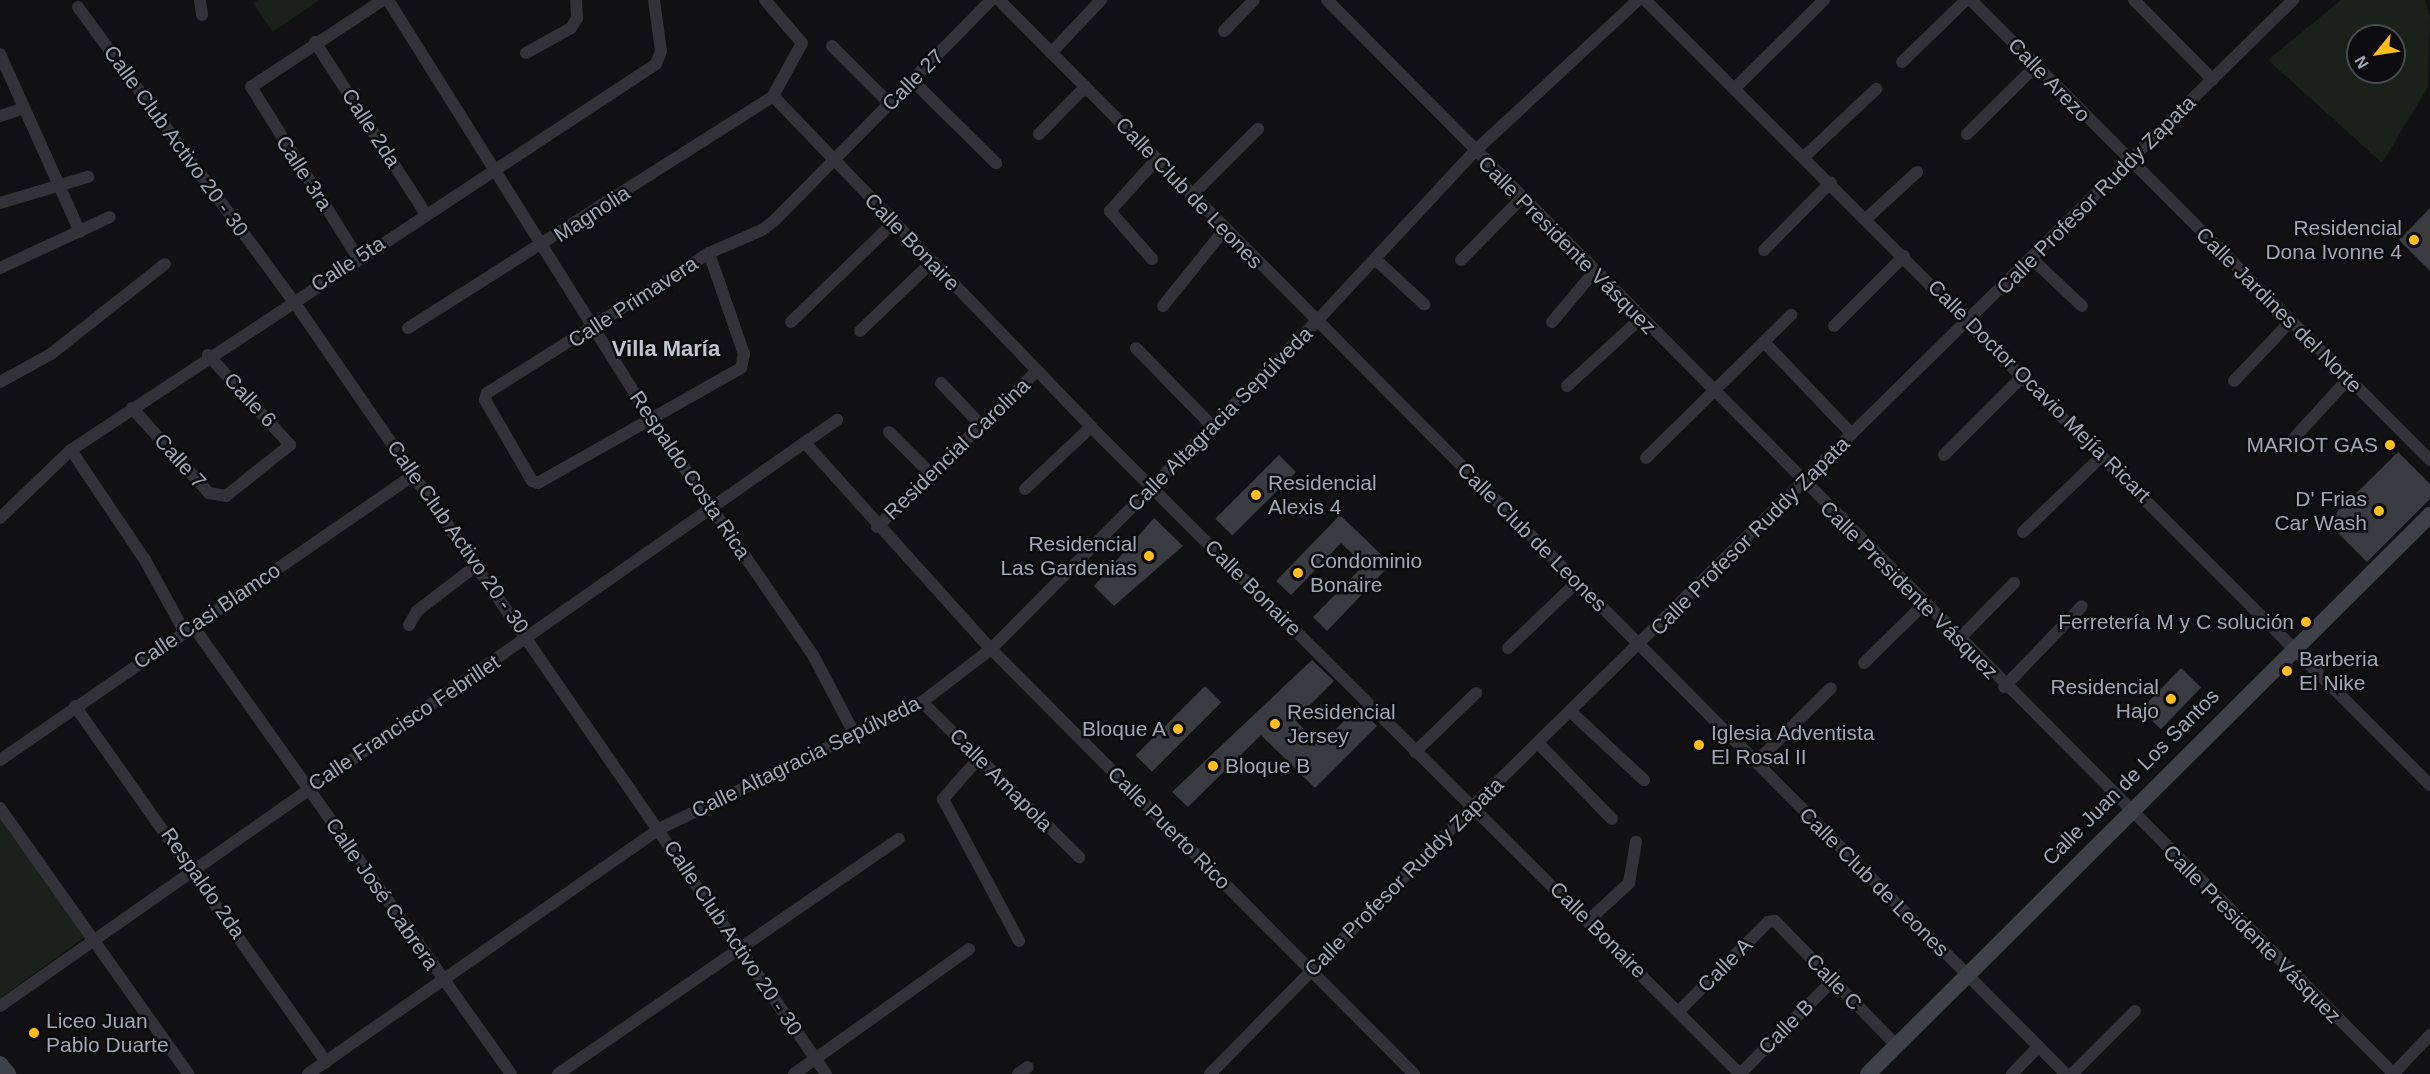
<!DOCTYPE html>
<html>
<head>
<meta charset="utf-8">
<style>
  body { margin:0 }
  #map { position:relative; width:2430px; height:1074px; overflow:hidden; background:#111113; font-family:Helvetica,sans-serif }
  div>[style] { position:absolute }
  .green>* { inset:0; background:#19211a }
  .building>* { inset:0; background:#3a3b41; transform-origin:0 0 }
  .street>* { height:12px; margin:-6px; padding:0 6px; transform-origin:6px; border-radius:6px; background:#323238 }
  .secondary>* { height:16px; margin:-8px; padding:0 8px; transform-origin:8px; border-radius:8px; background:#3f4148 }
  .dots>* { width:16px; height:16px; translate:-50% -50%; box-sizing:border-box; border:3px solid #0c0c0e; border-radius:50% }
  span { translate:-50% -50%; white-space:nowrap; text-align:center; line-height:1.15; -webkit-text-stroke:5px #0c0c0e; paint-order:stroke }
  .street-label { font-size:21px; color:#a1a6b5 }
  .poi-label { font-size:21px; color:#a1a6b5 }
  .right { translate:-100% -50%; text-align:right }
  .left { translate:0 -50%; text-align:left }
  .neighbourhood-label { font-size:22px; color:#c2c5d0; font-weight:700 }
  .north { position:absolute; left:2346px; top:24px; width:60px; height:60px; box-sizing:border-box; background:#0c0c0e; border:2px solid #484a51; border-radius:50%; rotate:240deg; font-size:16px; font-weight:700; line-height:24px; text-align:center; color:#a1a6b5 }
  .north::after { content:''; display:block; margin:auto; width:21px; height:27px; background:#ffbe1d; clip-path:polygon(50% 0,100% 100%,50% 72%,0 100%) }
</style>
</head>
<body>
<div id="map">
  <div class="green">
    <i style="clip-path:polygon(258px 0,319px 0,273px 32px,253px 3px)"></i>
    <i style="clip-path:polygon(evenodd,2341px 0,2425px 0,2430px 16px,2428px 87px,2382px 163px,2268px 60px,2341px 0,2358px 36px,2394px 36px,2394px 72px,2358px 72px,2358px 36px)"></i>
    <i style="clip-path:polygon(0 817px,85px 937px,0 998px)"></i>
  </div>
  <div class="building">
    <i style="clip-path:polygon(2430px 208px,2430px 271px,2399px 240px)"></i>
    <i style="clip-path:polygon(2398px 452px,2430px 484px,2430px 499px,2367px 562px,2327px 522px)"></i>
    <i style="left:1279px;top:455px;width:24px;height:90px;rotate:45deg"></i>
    <i style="clip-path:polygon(1340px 515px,1391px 564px,1327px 631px,1313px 617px,1364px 565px,1341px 543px,1291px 595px,1276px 581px)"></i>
    <i style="clip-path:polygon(1154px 518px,1183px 546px,1114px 606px,1094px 586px)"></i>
    <i style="clip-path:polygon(1312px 660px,1334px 681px,1295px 720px,1320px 745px,1358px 707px,1377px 726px,1315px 788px,1261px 735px,1188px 807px,1172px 792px)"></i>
    <i style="left:2181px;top:668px;width:28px;height:58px;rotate:44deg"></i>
    <i style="left:1205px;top:686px;width:23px;height:98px;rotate:45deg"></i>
  </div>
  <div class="street">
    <i style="left:200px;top:0;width:15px;rotate:82deg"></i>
    <i style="left:388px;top:0;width:493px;rotate:57.9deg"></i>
    <i style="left:650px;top:418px;width:288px;rotate:55.5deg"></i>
    <i style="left:813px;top:655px;width:93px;rotate:62.3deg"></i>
    <i style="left:999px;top:0;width:1514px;rotate:45.19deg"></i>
    <i style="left:1327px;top:0;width:1514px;rotate:45.19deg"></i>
    <i style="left:1645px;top:0;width:1110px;rotate:45deg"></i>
    <i style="left:1971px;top:0;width:650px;rotate:45.06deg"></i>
    <i style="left:2134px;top:0;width:112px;rotate:45.4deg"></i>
    <i style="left:78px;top:7px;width:362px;rotate:53.8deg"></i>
    <i style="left:292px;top:299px;width:941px;rotate:55.43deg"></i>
    <i style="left:1224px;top:31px;width:43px;rotate:-45.9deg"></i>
    <i style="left:315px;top:42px;width:205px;rotate:57.2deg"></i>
    <i style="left:832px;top:46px;width:82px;rotate:45deg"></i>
    <i style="left:526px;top:53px;width:51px;rotate:-29.1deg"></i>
    <i style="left:571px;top:28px;width:12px;rotate:-59deg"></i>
    <i style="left:577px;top:18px;width:18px;rotate:-93deg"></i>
    <i style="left:1051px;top:53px;width:73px;rotate:-46.7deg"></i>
    <i style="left:0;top:54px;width:195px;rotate:65.8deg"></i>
    <i style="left:1902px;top:62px;width:89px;rotate:-44.1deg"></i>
    <i style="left:913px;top:81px;width:117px;rotate:44.7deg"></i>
    <i style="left:1736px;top:87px;width:124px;rotate:-44.7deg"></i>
    <i style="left:773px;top:96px;width:459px;rotate:46.1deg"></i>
    <i style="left:1091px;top:427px;width:916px;rotate:44.91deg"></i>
    <i style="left:1740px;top:1074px;width:132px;rotate:-45.3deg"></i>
    <i style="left:0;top:116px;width:23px;rotate:-18deg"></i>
    <i style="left:1039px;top:134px;width:66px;rotate:-45.6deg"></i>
    <i style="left:1967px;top:134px;width:97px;rotate:-44.6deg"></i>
    <i style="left:1805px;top:156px;width:98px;rotate:-43.3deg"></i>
    <i style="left:1191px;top:196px;width:95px;rotate:-45deg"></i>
    <i style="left:0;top:203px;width:92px;rotate:-16.5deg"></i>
    <i style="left:1867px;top:218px;width:68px;rotate:-42.6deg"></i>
    <i style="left:1764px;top:250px;width:95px;rotate:-45.4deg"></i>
    <i style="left:709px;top:253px;width:107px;rotate:70.9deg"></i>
    <i style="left:744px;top:354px;width:14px;rotate:102deg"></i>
    <i style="left:741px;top:368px;width:233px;rotate:150.5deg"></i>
    <i style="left:538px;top:483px;width:6px;rotate:-162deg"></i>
    <i style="left:532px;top:481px;width:94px;rotate:-120.1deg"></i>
    <i style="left:485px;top:400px;width:7px;rotate:-74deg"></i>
    <i style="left:487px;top:393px;width:242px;rotate:-32.2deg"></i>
    <i style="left:692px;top:264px;width:20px;rotate:-33deg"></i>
    <i style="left:709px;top:253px;width:58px;rotate:-23.5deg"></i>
    <i style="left:762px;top:230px;width:15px;rotate:-37deg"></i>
    <i style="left:774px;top:221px;width:310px;rotate:-45.5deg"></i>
    <i style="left:358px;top:258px;width:202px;rotate:-122deg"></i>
    <i style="left:251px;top:87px;width:158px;rotate:-33.4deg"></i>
    <i style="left:2031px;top:258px;width:70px;rotate:43.3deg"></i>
    <i style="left:1152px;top:259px;width:64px;rotate:-131.2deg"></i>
    <i style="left:1110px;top:211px;width:69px;rotate:-48deg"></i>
    <i style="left:1375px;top:259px;width:67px;rotate:42.6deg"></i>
    <i style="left:1461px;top:260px;width:86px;rotate:-45.5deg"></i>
    <i style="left:0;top:268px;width:121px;rotate:-24.9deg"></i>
    <i style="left:1163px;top:306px;width:97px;rotate:-51.2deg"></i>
    <i style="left:791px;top:322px;width:142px;rotate:-44.1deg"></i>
    <i style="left:1552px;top:322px;width:65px;rotate:-50deg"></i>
    <i style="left:1834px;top:326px;width:99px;rotate:-45deg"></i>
    <i style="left:408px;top:328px;width:432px;rotate:-32.4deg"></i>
    <i style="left:773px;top:96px;width:60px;rotate:-61.3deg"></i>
    <i style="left:802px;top:43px;width:57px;rotate:-130.7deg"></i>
    <i style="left:860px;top:331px;width:98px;rotate:-43.8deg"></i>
    <i style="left:1764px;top:342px;width:127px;rotate:46.3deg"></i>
    <i style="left:1136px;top:348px;width:110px;rotate:45.7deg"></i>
    <i style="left:2234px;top:381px;width:81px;rotate:-46.5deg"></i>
    <i style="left:0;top:382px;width:58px;rotate:-28.8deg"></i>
    <i style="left:51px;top:354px;width:145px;rotate:-38.3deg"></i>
    <i style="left:941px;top:383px;width:57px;rotate:46.4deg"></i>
    <i style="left:1567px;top:386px;width:99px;rotate:-42.5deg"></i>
    <i style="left:132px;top:408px;width:115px;rotate:47.8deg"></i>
    <i style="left:209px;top:493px;width:17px;rotate:10deg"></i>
    <i style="left:226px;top:496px;width:82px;rotate:-38.6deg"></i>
    <i style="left:290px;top:445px;width:122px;rotate:-132.3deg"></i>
    <i style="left:889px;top:432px;width:58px;rotate:45deg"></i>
    <i style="left:2296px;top:436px;width:77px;rotate:-47.6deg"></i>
    <i style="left:807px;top:445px;width:275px;rotate:48deg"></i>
    <i style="left:991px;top:649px;width:600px;rotate:45.14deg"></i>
    <i style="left:71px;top:450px;width:133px;rotate:56.1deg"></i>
    <i style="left:145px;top:560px;width:81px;rotate:61.2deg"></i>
    <i style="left:1944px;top:455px;width:112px;rotate:-45deg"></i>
    <i style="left:1646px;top:458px;width:204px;rotate:-44.6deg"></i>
    <i style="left:1025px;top:489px;width:91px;rotate:-43.2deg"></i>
    <i style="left:0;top:518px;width:98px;rotate:-43.8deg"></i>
    <i style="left:71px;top:450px;width:701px;rotate:-33.42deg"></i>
    <i style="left:656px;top:64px;width:14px;rotate:-69deg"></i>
    <i style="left:661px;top:51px;width:51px;rotate:-97.8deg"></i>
    <i style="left:877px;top:527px;width:223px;rotate:-44.3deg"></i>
    <i style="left:2023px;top:532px;width:110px;rotate:-43.9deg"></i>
    <i style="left:409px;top:625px;width:16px;rotate:-60deg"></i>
    <i style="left:417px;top:611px;width:76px;rotate:-37.5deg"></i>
    <i style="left:193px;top:626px;width:549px;rotate:54.63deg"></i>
    <i style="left:1958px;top:640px;width:80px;rotate:-45.5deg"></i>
    <i style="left:1508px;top:648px;width:95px;rotate:-43.7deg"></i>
    <i style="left:1864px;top:663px;width:83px;rotate:-44.5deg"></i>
    <i style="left:2004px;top:687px;width:112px;rotate:-46.1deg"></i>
    <i style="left:922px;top:702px;width:221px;rotate:44.6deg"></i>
    <i style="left:75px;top:706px;width:436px;rotate:54.8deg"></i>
    <i style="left:1571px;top:712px;width:100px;rotate:43deg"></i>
    <i style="left:1538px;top:743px;width:106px;rotate:45.8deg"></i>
    <i style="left:1415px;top:752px;width:85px;rotate:-44deg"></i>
    <i style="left:979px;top:758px;width:55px;rotate:131.3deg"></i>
    <i style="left:943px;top:799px;width:161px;rotate:61.8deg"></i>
    <i style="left:0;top:760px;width:504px;rotate:-34.57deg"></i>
    <i style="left:1756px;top:762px;width:105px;rotate:-44.6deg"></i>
    <i style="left:0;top:808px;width:326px;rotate:54.7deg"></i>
    <i style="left:1590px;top:919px;width:53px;rotate:-42.7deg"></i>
    <i style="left:1629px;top:883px;width:42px;rotate:-80.3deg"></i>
    <i style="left:0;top:1006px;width:1022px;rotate:-35deg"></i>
    <i style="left:1679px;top:1011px;width:126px;rotate:-45deg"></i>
    <i style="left:1768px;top:922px;width:7px;rotate:-8deg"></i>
    <i style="left:1775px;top:921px;width:173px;rotate:45.7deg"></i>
    <i style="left:308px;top:1074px;width:428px;rotate:-34.9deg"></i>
    <i style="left:659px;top:829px;width:292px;rotate:-25.8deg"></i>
    <i style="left:922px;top:702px;width:87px;rotate:-37.5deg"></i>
    <i style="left:991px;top:649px;width:460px;rotate:-45.2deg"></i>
    <i style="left:1315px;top:323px;width:235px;rotate:-47.1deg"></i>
    <i style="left:1475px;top:151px;width:222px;rotate:-42.8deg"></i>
    <i style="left:558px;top:1074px;width:414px;rotate:-34.6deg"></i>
    <i style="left:794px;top:1074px;width:215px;rotate:-35.5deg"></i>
    <i style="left:1018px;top:1074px;width:12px;rotate:-35deg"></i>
    <i style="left:1210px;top:1074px;width:373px;rotate:-45.5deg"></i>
    <i style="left:1471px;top:808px;width:1153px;rotate:-44.51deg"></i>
    <i style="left:2012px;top:1074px;width:37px;rotate:-46deg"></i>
    <i style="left:2072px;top:1074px;width:89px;rotate:-45deg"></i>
    <i style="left:2393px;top:1074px;width:54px;rotate:-46.5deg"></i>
  </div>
  <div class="secondary">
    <i style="left:0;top:1064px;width:13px;rotate:51deg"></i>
    <i style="left:1868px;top:1074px;width:793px;rotate:-44.85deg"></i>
  </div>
  <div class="dots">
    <i style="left:2414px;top:240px;background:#ffbe1d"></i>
    <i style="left:2390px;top:445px;background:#ffbe1d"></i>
    <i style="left:1256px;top:495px;background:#ffbe1d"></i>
    <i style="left:2379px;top:511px;background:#ffbe1d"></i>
    <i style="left:1149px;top:556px;background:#ffbe1d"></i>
    <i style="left:1298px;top:573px;background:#ffbe1d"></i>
    <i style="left:2306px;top:622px;background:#ffbe1d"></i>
    <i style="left:2287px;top:671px;background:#ffbe1d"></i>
    <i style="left:2171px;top:699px;background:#ffbe1d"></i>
    <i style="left:1275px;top:724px;background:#ffbe1d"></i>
    <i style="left:1178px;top:729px;background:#ffbe1d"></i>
    <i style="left:1699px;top:745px;background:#ffbe1d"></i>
    <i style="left:1213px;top:766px;background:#ffbe1d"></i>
    <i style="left:34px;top:1033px;background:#ffbe1d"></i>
  </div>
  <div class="street-label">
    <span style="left:913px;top:80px;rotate:-45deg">Calle 27</span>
    <span style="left:2049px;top:80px;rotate:46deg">Calle Arezo</span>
    <span style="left:371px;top:128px;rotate:57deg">Calle 2da</span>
    <span style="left:176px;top:141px;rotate:54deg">Calle Club Activo 20 - 30</span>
    <span style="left:304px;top:173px;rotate:57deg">Calle 3ra</span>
    <span style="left:1189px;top:193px;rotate:46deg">Calle Club de Leones</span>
    <span style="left:2096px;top:195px;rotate:-45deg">Calle Profesor Ruddy Zapata</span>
    <span style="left:592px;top:214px;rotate:-33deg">Magnolia</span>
    <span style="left:912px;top:242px;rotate:46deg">Calle Bonaire</span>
    <span style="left:1567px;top:245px;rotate:45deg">Calle Presidente Vásquez</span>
    <span style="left:348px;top:264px;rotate:-33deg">Calle 5ta</span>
    <span style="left:633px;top:302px;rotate:-33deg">Calle Primavera</span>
    <span style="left:2279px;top:310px;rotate:45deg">Calle Jardines del Norte</span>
    <span style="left:2039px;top:391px;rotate:45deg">Calle Doctor Ocavio Mejía Ricart</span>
    <span style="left:250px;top:400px;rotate:47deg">Calle 6</span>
    <span style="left:1220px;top:419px;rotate:-45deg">Calle Altagracia Sepúlveda</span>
    <span style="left:957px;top:449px;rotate:-44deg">Residencial Carolina</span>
    <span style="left:180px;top:461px;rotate:48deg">Calle 7</span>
    <span style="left:690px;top:475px;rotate:56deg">Respaldo Costa Rica</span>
    <span style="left:1750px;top:536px;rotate:-45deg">Calle Profesor Ruddy Zapata</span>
    <span style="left:458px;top:537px;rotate:55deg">Calle Club Activo 20 - 30</span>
    <span style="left:1532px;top:537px;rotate:45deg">Calle Club de Leones</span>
    <span style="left:1253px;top:588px;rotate:45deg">Calle Bonaire</span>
    <span style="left:1909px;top:590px;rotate:45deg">Calle Presidente Vásquez</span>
    <span style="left:207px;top:616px;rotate:-34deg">Calle Casi Blamco</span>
    <span style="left:404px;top:723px;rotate:-34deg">Calle Francisco Febrillet</span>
    <span style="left:806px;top:757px;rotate:-26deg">Calle Altagracia Sepúlveda</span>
    <span style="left:2131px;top:777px;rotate:-45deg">Calle Juan de Los Santos</span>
    <span style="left:1001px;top:780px;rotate:45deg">Calle Amapola</span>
    <span style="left:1169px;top:828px;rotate:45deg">Calle Puerto Rico</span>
    <span style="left:1404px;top:877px;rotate:-45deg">Calle Profesor Ruddy Zapata</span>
    <span style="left:1874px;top:882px;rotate:45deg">Calle Club de Leones</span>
    <span style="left:203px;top:883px;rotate:55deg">Respaldo 2da</span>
    <span style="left:382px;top:894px;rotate:55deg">Calle José Cabrera</span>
    <span style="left:1598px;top:930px;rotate:45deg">Calle Bonaire</span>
    <span style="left:2252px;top:934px;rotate:45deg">Calle Presidente Vásquez</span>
    <span style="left:733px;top:938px;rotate:56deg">Calle Club Activo 20 - 30</span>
    <span style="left:1725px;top:965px;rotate:-45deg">Calle A</span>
    <span style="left:1834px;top:982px;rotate:46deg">Calle C</span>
    <span style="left:1786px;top:1027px;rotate:-45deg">Calle B</span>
  </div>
  <div class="poi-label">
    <span class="right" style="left:2402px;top:240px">Residencial<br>Dona Ivonne 4</span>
    <span class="right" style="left:2378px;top:445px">MARIOT GAS</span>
    <span class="left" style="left:1268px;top:495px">Residencial<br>Alexis 4</span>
    <span class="right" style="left:2367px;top:511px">D' Frias<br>Car Wash</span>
    <span class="right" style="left:1137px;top:556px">Residencial<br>Las Gardenias</span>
    <span class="left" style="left:1310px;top:573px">Condominio<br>Bonaire</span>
    <span class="right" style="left:2294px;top:622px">Ferretería M y C solución</span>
    <span class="left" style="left:2299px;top:671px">Barberia<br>El Nike</span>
    <span class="right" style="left:2159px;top:699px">Residencial<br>Hajo</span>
    <span class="left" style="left:1287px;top:724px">Residencial<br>Jersey</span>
    <span class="right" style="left:1166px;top:729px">Bloque A</span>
    <span class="left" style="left:1711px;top:745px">Iglesia Adventista<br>El Rosal II</span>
    <span class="left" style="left:1225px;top:766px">Bloque B</span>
    <span class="left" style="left:46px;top:1033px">Liceo Juan<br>Pablo Duarte</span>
  </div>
  <div class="neighbourhood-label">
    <span style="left:666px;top:349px">Villa María</span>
  </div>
  <div class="north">N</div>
</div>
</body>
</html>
